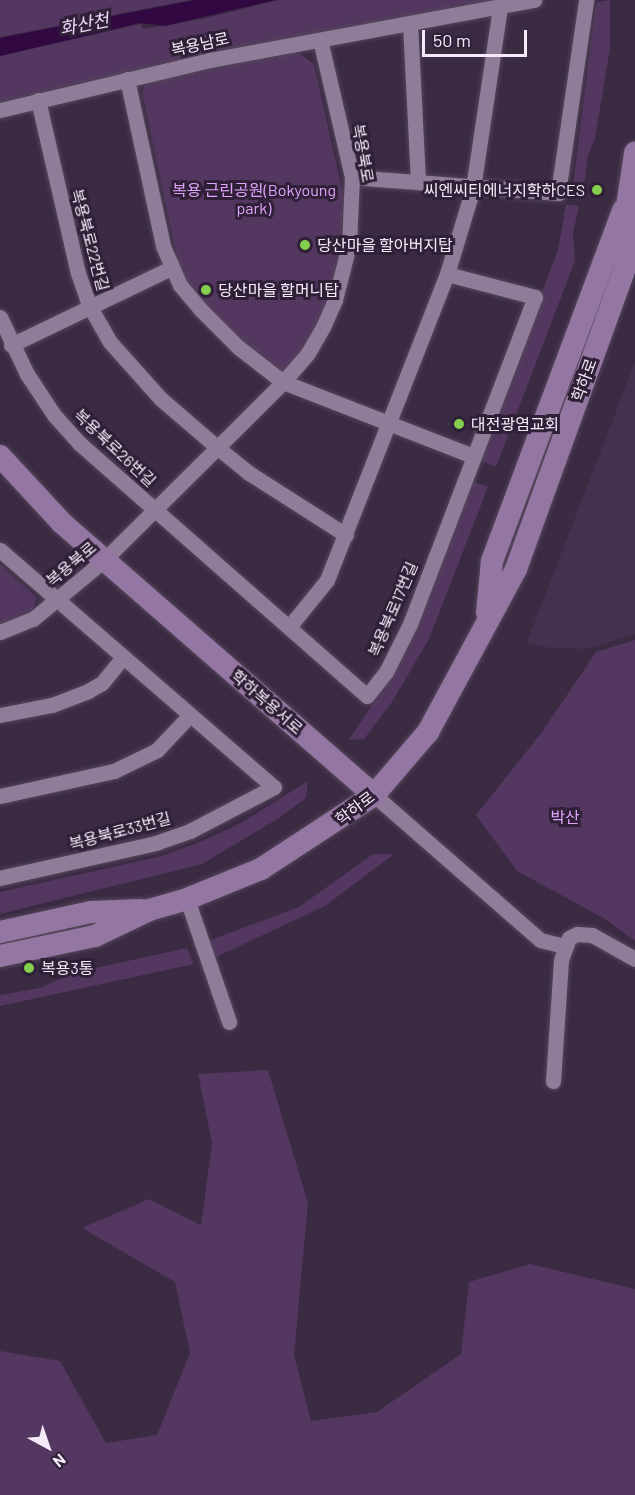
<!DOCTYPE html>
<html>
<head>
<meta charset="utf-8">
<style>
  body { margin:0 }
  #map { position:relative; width:635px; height:1495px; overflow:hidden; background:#3a2a42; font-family:Barlow,"Noto Sans KR",sans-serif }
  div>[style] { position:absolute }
  .built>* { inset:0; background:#45314f }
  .green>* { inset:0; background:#533760 }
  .water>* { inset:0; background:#310842 }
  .roads { filter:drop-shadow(0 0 2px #54465a) drop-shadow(0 0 2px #54465a) }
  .street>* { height:15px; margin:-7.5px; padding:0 7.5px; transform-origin:7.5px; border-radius:7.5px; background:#8f7c98 }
  .secondary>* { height:22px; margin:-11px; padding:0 11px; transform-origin:11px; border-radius:11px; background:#9476a2 }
  .dots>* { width:16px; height:16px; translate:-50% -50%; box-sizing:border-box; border:3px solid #302037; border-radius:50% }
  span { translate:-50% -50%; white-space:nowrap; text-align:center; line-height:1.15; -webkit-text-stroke:6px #302037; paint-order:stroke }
  .street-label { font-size:16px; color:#f5eafa }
  .park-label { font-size:16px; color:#dfa4fb }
  .poi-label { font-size:16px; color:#f5eafa }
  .right { translate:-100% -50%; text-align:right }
  .left { translate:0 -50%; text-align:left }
  .water-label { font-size:18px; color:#edd6fa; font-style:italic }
  .north { position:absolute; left:18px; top:1417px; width:60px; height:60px; -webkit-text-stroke:4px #302037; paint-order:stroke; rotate:140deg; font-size:16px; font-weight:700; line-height:24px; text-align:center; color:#f5eafa }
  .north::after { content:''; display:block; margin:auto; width:21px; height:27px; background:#f5eafa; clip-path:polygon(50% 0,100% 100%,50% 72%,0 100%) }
  .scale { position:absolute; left:422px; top:30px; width:105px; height:27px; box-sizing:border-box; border:3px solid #f5eafa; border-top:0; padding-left:8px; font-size:18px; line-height:21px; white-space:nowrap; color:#f5eafa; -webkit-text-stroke:4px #302037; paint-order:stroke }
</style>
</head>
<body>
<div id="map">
  <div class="built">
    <i style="clip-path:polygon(635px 362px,635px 634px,587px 649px,550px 648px,527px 642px)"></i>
  </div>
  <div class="green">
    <i style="clip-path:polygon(0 0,190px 0,0 37px)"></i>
    <i style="clip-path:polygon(279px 0,505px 0,107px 77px,0 102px,0 56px,141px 24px,143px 29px,202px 19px)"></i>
    <i style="clip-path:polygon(610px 0,610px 48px,595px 138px,588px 156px,584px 185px,573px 185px,595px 10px,598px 2px)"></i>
    <i style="clip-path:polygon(298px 52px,314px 64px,344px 198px,339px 265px,329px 300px,314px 335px,286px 373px,277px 375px,206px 311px,173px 261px,177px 258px,142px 92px,147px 81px)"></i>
    <i style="clip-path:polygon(566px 204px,579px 206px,573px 233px,575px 261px,496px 467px,478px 460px,558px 250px)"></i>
    <i style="clip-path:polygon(469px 480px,488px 487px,429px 639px,392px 702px,364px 739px,349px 740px,391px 675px)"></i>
    <i style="clip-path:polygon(0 564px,37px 598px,29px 618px,0 629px)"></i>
    <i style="clip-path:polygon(635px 640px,635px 941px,605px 919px,517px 871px,476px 815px,542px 732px,596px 652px)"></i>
    <i style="clip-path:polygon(308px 781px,306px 798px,279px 818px,202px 864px,0 914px,0 892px,162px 856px,200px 842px,239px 824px)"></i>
    <i style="clip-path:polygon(373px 854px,394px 854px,325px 906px,214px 958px,208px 941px,299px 907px)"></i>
    <i style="clip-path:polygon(187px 948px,194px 964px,0 1006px,0 995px,40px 988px,73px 973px)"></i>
    <i style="clip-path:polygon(268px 1070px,308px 1203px,294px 1355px,311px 1421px,377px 1412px,461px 1354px,469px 1282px,530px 1264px,635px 1289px,635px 1495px,0 1495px,0 1351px,60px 1361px,106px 1443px,157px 1435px,190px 1353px,175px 1282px,82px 1228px,149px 1199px,201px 1225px,212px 1143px,198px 1074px)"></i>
  </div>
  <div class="water">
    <i style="clip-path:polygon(195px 0,275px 0,165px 26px,140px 23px,0 56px,0 38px)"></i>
  </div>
  <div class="roads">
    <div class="street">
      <i style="left:410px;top:23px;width:156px;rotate:87.1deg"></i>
      <i style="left:127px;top:79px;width:171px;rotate:77.8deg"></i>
      <i style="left:163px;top:246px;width:43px;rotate:66.4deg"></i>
      <i style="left:180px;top:285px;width:33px;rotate:50deg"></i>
      <i style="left:201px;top:310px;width:52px;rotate:45deg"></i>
      <i style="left:238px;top:347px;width:57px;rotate:37.9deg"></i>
      <i style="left:283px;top:382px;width:204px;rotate:21.3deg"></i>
      <i style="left:38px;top:100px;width:178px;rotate:77deg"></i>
      <i style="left:78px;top:273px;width:36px;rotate:71deg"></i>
      <i style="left:90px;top:307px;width:40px;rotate:60.3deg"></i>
      <i style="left:110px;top:342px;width:76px;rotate:48.2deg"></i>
      <i style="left:161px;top:399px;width:75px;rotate:40.7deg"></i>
      <i style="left:218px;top:448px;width:40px;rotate:39deg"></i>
      <i style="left:249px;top:473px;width:115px;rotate:32.6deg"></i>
      <i style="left:0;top:110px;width:216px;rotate:-13.4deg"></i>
      <i style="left:210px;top:60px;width:330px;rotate:-10.5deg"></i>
      <i style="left:352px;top:177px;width:207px;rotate:4.4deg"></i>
      <i style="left:558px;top:193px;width:195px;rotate:-81.7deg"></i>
      <i style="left:0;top:317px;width:63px;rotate:64.7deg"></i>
      <i style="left:27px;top:374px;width:49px;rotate:56.6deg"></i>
      <i style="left:54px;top:415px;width:38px;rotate:48deg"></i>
      <i style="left:79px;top:443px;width:383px;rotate:41.3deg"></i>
      <i style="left:367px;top:696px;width:31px;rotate:-52deg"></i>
      <i style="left:386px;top:672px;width:54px;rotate:-63.4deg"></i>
      <i style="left:410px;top:624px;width:350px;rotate:-69.1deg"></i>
      <i style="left:535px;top:297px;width:91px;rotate:-165.4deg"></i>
      <i style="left:11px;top:345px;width:178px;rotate:-25.7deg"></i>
      <i style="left:0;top:550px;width:362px;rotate:40.9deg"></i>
      <i style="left:274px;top:787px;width:95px;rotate:152.4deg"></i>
      <i style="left:190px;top:831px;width:36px;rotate:161deg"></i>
      <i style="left:156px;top:843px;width:160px;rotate:167.4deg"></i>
      <i style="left:289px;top:627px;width:60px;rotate:-51deg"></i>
      <i style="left:327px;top:580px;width:329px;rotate:-68.6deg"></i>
      <i style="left:447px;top:274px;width:90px;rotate:-73.2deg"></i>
      <i style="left:473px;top:188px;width:183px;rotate:-81.5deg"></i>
      <i style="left:0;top:632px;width:35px;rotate:-22deg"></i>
      <i style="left:33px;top:619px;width:92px;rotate:-39.7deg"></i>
      <i style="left:104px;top:560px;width:252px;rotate:-44.8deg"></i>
      <i style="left:283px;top:382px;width:38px;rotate:-49deg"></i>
      <i style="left:308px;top:353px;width:30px;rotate:-60deg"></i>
      <i style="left:323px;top:327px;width:30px;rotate:-66deg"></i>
      <i style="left:335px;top:300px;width:57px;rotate:-75.7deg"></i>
      <i style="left:349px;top:245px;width:68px;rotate:-87.5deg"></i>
      <i style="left:352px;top:177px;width:141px;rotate:-103.1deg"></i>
      <i style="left:0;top:715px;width:53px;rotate:-10.9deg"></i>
      <i style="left:52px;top:705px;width:39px;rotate:-21deg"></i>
      <i style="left:88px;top:691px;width:16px;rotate:-30deg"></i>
      <i style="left:102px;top:683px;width:33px;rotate:-51deg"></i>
      <i style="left:374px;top:795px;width:220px;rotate:41.1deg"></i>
      <i style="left:540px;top:940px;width:25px;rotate:14deg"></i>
      <i style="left:0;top:796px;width:117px;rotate:-12.4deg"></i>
      <i style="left:114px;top:771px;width:48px;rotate:-26deg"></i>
      <i style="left:157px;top:750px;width:48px;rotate:-46.7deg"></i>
      <i style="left:187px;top:899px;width:130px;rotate:71.1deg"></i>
      <i style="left:553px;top:1081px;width:121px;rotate:-86.2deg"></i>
      <i style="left:561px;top:960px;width:23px;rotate:-70deg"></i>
      <i style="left:569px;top:938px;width:9px;rotate:-27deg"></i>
      <i style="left:577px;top:934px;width:15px;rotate:4deg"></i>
      <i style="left:592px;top:935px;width:49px;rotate:29.2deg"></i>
    </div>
    <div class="secondary">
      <i style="left:0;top:456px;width:91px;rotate:47.2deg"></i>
      <i style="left:62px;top:523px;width:414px;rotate:41.1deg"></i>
      <i style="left:487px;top:612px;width:51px;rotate:-84.4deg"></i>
      <i style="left:492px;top:561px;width:375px;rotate:-69.5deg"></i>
      <i style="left:0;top:932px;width:93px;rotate:-12.4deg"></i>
      <i style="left:91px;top:912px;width:50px;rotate:-2.3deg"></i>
      <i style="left:0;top:956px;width:97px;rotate:-11.9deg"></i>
      <i style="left:95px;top:936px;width:60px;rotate:-25.7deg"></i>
      <i style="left:149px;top:910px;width:40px;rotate:-16deg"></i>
      <i style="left:187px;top:899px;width:80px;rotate:-22.1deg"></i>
      <i style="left:261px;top:869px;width:135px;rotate:-33.2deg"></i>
      <i style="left:374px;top:795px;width:83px;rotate:-49.4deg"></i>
      <i style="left:428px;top:732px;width:185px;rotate:-61.6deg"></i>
      <i style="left:516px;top:569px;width:326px;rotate:-70.1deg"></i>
      <i style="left:627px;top:263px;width:63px;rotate:-89.1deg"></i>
      <i style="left:628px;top:200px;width:48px;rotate:-81.5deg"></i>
    </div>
  </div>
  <div class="dots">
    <i style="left:597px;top:190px;background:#84cf4d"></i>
    <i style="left:305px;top:245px;background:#84cf4d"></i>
    <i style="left:206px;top:290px;background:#84cf4d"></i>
    <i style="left:459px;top:424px;background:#84cf4d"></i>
    <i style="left:29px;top:968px;background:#84cf4d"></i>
  </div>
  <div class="street-label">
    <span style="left:200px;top:44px;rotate:-12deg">복용남로</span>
    <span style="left:363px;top:153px;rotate:80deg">복용북로</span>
    <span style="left:90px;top:240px;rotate:75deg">복용북로22번길</span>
    <span style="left:584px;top:380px;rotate:-70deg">학하로</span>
    <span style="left:115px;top:448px;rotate:43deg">복용북로26번길</span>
    <span style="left:71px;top:564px;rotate:-40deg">복용북로</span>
    <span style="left:393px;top:609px;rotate:-67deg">복용북로17번길</span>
    <span style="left:267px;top:702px;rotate:41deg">학하복용서로</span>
    <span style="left:355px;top:808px;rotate:-37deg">학하로</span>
    <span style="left:120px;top:831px;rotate:-15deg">복용북로33번길</span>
  </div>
  <div class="park-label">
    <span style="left:254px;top:199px">복용 근린공원(Bokyoung<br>park)</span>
    <span style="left:565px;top:817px">박산</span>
  </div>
  <div class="poi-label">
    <span class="right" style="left:585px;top:190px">씨엔씨티에너지학하CES</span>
    <span class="left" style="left:317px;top:245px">당산마을 할아버지탑</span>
    <span class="left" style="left:218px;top:290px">당산마을 할머니탑</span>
    <span class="left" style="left:471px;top:424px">대전광염교회</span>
    <span class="left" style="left:41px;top:968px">복용3통</span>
  </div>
  <div class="water-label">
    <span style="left:84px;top:24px;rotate:-11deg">화산천</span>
  </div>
  <div class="north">N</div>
  <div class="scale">50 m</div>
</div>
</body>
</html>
